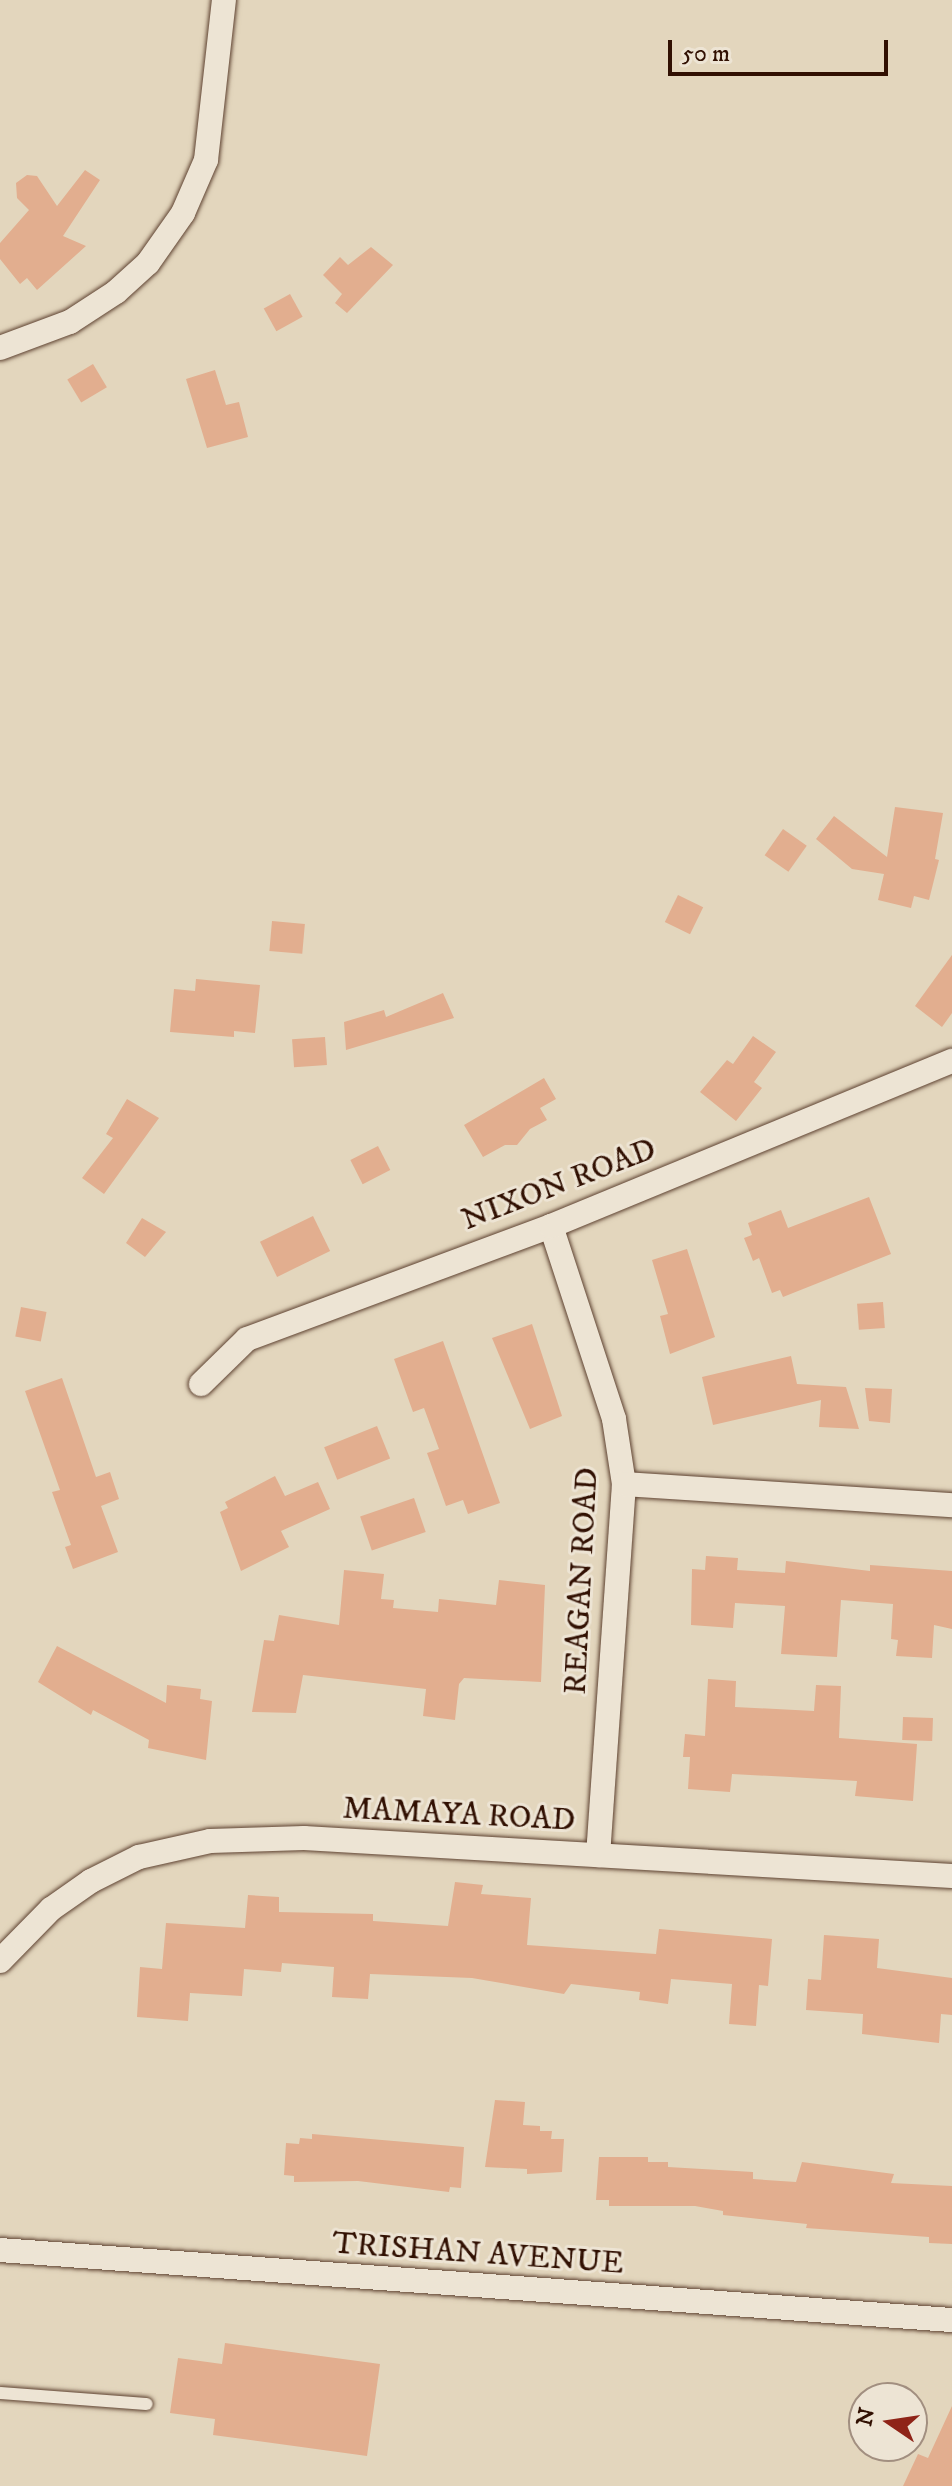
<!DOCTYPE html>
<html>
<head>
<meta charset="utf-8">
<style>
  body { margin:0 }
  #map { position:relative; width:952px; height:2486px; overflow:hidden; background:#e3d6bd; font-family:"IM FELL DW Pica",serif }
  div>[style] { position:absolute }
  .building>* { inset:0; background:#e2ae8f; transform-origin:0 0 }
  .roads { filter:drop-shadow(0 0 2px #5e4231) drop-shadow(0 0 2px #5e4231) }
  .lane>* { height:12px; margin:-6px; padding:0 6px; transform-origin:6px; border-radius:6px; background:#ede4d4 }
  .street>* { height:24px; margin:-12px; padding:0 12px; transform-origin:12px; border-radius:12px; background:#ede4d4 }
  span { translate:-50% -50%; white-space:nowrap; text-align:center; line-height:1.15; -webkit-text-stroke:6px #ede4d4; paint-order:stroke }
  .street-label { font-size:32px; color:#311002 }
  .north { position:absolute; left:848px; top:2382px; width:80px; height:80px; box-sizing:border-box; background:#ede4d4; border:2px solid #a28f80; border-radius:50%; rotate:283deg; font-size:22px; font-weight:700; line-height:32px; text-align:center; color:#311002 }
  .north::after { content:''; display:block; margin:auto; width:28px; height:36px; background:#8f2418; clip-path:polygon(50% 0,100% 100%,50% 72%,0 100%) }
  .scale { position:absolute; left:668px; top:40px; width:220px; height:36px; box-sizing:border-box; border:4px solid #311002; border-top:0; padding-left:10px; font-size:24px; line-height:28px; white-space:nowrap; color:#311002; -webkit-text-stroke:6px #ede4d4; paint-order:stroke }
</style>
</head>
<body>
<div id="map">
  <div class="building">
    <i style="clip-path:polygon(85px 170px,100px 180px,63px 236px,86px 246px,37px 290px,27px 278px,20px 284px,0 259px,0 243px,29px 210px,17px 198px,16px 183px,27px 175px,37px 176px,57px 206px)"></i>
    <i style="clip-path:polygon(371px 247px,393px 265px,347px 313px,335px 303px,342px 294px,323px 275px,340px 257px,348px 265px)"></i>
    <i style="left:290px;top:294px;width:26px;height:30px;rotate:61deg"></i>
    <i style="left:93px;top:364px;width:27px;height:30px;rotate:59deg"></i>
    <i style="clip-path:polygon(215px 370px,226px 405px,239px 402px,248px 437px,207px 448px,186px 379px)"></i>
    <i style="clip-path:polygon(895px 807px,943px 813px,935px 859px,939px 860px,929px 900px,914px 896px,911px 908px,878px 900px,884px 874px,852px 869px,816px 839px,834px 816px,887px 857px)"></i>
    <i style="left:783px;top:829px;width:29px;height:32px;rotate:35deg"></i>
    <i style="left:678px;top:895px;width:28px;height:30px;rotate:26deg"></i>
    <i style="left:272px;top:921px;width:33px;height:30px;rotate:5deg"></i>
    <i style="clip-path:polygon(952px 955px,952px 1013px,942px 1027px,915px 1006px)"></i>
    <i style="clip-path:polygon(196px 979px,260px 985px,255px 1033px,234px 1031px,234px 1037px,170px 1032px,174px 989px,195px 991px)"></i>
    <i style="clip-path:polygon(443px 993px,454px 1018px,346px 1050px,344px 1022px,384px 1010px,386px 1017px)"></i>
    <i style="clip-path:polygon(753px 1036px,776px 1052px,754px 1082px,762px 1088px,736px 1121px,700px 1092px,727px 1060px,733px 1064px)"></i>
    <i style="left:325px;top:1037px;width:28px;height:33px;rotate:86deg"></i>
    <i style="clip-path:polygon(544px 1078px,556px 1099px,540px 1108px,547px 1120px,530px 1129px,517px 1145px,505px 1145px,483px 1157px,464px 1125px)"></i>
    <i style="clip-path:polygon(127px 1099px,159px 1118px,104px 1194px,82px 1178px,113px 1138px,106px 1134px)"></i>
    <i style="left:378px;top:1146px;width:27px;height:31px;rotate:63deg"></i>
    <i style="clip-path:polygon(869px 1197px,891px 1254px,783px 1297px,780px 1290px,772px 1293px,759px 1258px,753px 1261px,744px 1238px,752px 1235px,748px 1223px,781px 1210px,788px 1228px)"></i>
    <i style="left:313px;top:1216px;width:39px;height:59px;rotate:64deg"></i>
    <i style="clip-path:polygon(142px 1218px,166px 1232px,145px 1257px,126px 1243px)"></i>
    <i style="clip-path:polygon(687px 1249px,715px 1337px,670px 1354px,660px 1316px,668px 1314px,652px 1260px)"></i>
    <i style="left:883px;top:1302px;width:26px;height:26px;rotate:86deg"></i>
    <i style="left:21px;top:1307px;width:26px;height:30px;rotate:11deg"></i>
    <i style="clip-path:polygon(532px 1324px,562px 1416px,530px 1429px,492px 1338px)"></i>
    <i style="clip-path:polygon(443px 1341px,500px 1503px,468px 1514px,463px 1500px,446px 1506px,427px 1453px,439px 1449px,424px 1408px,413px 1412px,394px 1359px)"></i>
    <i style="clip-path:polygon(791px 1356px,797px 1384px,846px 1387px,859px 1429px,819px 1427px,821px 1400px,713px 1425px,702px 1377px)"></i>
    <i style="clip-path:polygon(62px 1378px,96px 1477px,110px 1472px,119px 1499px,101px 1506px,118px 1552px,73px 1569px,65px 1547px,71px 1545px,52px 1492px,60px 1490px,25px 1391px)"></i>
    <i style="clip-path:polygon(865px 1388px,892px 1389px,890px 1423px,869px 1421px)"></i>
    <i style="left:377px;top:1426px;width:35px;height:57px;rotate:68deg"></i>
    <i style="clip-path:polygon(275px 1476px,285px 1496px,318px 1482px,330px 1509px,281px 1531px,289px 1547px,241px 1571px,220px 1512px,228px 1508px,225px 1502px)"></i>
    <i style="left:414px;top:1498px;width:36px;height:57px;rotate:71deg"></i>
    <i style="clip-path:polygon(706px 1556px,738px 1558px,737px 1570px,785px 1573px,786px 1561px,870px 1571px,870px 1565px,952px 1571px,952px 1629px,934px 1625px,932px 1658px,896px 1656px,898px 1640px,891px 1639px,893px 1604px,841px 1600px,837px 1657px,781px 1654px,785px 1606px,735px 1603px,733px 1628px,691px 1625px,692px 1569px,705px 1570px)"></i>
    <i style="clip-path:polygon(344px 1570px,384px 1574px,381px 1599px,394px 1600px,393px 1608px,438px 1612px,439px 1599px,496px 1605px,499px 1580px,545px 1585px,541px 1682px,464px 1678px,459px 1684px,455px 1720px,423px 1716px,426px 1689px,303px 1675px,296px 1713px,252px 1712px,264px 1640px,274px 1641px,279px 1615px,339px 1625px)"></i>
    <i style="clip-path:polygon(57px 1646px,166px 1703px,167px 1685px,201px 1689px,200px 1699px,212px 1701px,206px 1760px,148px 1748px,149px 1740px,93px 1710px,91px 1715px,38px 1682px)"></i>
    <i style="clip-path:polygon(708px 1679px,736px 1681px,735px 1707px,814px 1711px,816px 1685px,841px 1686px,839px 1738px,917px 1744px,913px 1801px,855px 1796px,857px 1781px,790px 1777px,732px 1774px,730px 1792px,688px 1789px,690px 1757px,683px 1757px,685px 1734px,705px 1736px)"></i>
    <i style="left:903px;top:1717px;width:30px;height:23px;rotate:2deg"></i>
    <i style="clip-path:polygon(455px 1882px,483px 1885px,481px 1894px,531px 1898px,527px 1945px,656px 1954px,659px 1929px,772px 1939px,768px 1986px,759px 1985px,756px 2026px,729px 2024px,732px 1984px,671px 1979px,668px 2004px,639px 2000px,640px 1992px,571px 1984px,564px 1994px,472px 1978px,370px 1974px,368px 1999px,332px 1997px,334px 1967px,282px 1963px,281px 1972px,244px 1969px,242px 1996px,190px 1993px,188px 2021px,137px 2017px,140px 1967px,162px 1969px,166px 1923px,245px 1928px,248px 1895px,279px 1897px,279px 1912px,373px 1914px,373px 1921px,448px 1926px)"></i>
    <i style="clip-path:polygon(824px 1935px,879px 1939px,877px 1968px,952px 1978px,952px 2015px,941px 2014px,939px 2043px,862px 2034px,863px 2014px,806px 2010px,808px 1979px,821px 1980px)"></i>
    <i style="clip-path:polygon(495px 2100px,525px 2102px,523px 2125px,540px 2126px,540px 2131px,552px 2131px,551px 2139px,564px 2139px,562px 2172px,527px 2174px,527px 2169px,485px 2167px)"></i>
    <i style="clip-path:polygon(312px 2134px,464px 2147px,461px 2188px,450px 2187px,449px 2192px,358px 2181px,294px 2182px,294px 2176px,284px 2175px,286px 2143px,299px 2144px,300px 2138px,312px 2139px)"></i>
    <i style="clip-path:polygon(599px 2157px,648px 2157px,648px 2162px,668px 2162px,668px 2167px,753px 2172px,753px 2179px,796px 2182px,802px 2162px,894px 2174px,891px 2183px,952px 2186px,952px 2244px,929px 2243px,929px 2237px,806px 2228px,807px 2224px,723px 2215px,723px 2211px,695px 2206px,609px 2206px,609px 2200px,596px 2200px)"></i>
    <i style="clip-path:polygon(225px 2343px,380px 2364px,367px 2456px,213px 2435px,215px 2419px,170px 2413px,178px 2358px,222px 2364px)"></i>
    <i style="clip-path:polygon(952px 2406px,952px 2486px,903px 2486px,918px 2454px,928px 2458px)"></i>
  </div>
  <div class="roads">
    <div class="lane">
      <i style="left:0;top:2393px;width:147px;rotate:4.3deg"></i>
    </div>
    <div class="street">
      <i style="left:0;top:348px;width:75px;rotate:-20.4deg"></i>
      <i style="left:70px;top:322px;width:55px;rotate:-33.1deg"></i>
      <i style="left:116px;top:292px;width:43px;rotate:-42.2deg"></i>
      <i style="left:148px;top:263px;width:61px;rotate:-55deg"></i>
      <i style="left:183px;top:213px;width:58px;rotate:-66.5deg"></i>
      <i style="left:206px;top:160px;width:161px;rotate:-83.6deg"></i>
      <i style="left:551px;top:1226px;width:203px;rotate:71.9deg"></i>
      <i style="left:614px;top:1419px;width:66px;rotate:81.3deg"></i>
      <i style="left:624px;top:1484px;width:372px;rotate:94deg"></i>
      <i style="left:201px;top:1384px;width:64px;rotate:-44.4deg"></i>
      <i style="left:247px;top:1339px;width:324px;rotate:-20.4deg"></i>
      <i style="left:551px;top:1226px;width:434px;rotate:-22.4deg"></i>
      <i style="left:624px;top:1484px;width:329px;rotate:3.7deg"></i>
      <i style="left:0;top:1961px;width:73px;rotate:-45.6deg"></i>
      <i style="left:51px;top:1909px;width:49px;rotate:-35deg"></i>
      <i style="left:91px;top:1881px;width:54px;rotate:-26.6deg"></i>
      <i style="left:139px;top:1857px;width:73px;rotate:-12.7deg"></i>
      <i style="left:210px;top:1841px;width:94px;rotate:-1.8deg"></i>
      <i style="left:304px;top:1838px;width:649px;rotate:3.36deg"></i>
      <i style="left:0;top:2250px;width:955px;rotate:4.21deg"></i>
    </div>
  </div>
  <div class="street-label">
    <span style="left:559px;top:1185px;rotate:-21deg">NIXON ROAD</span>
    <span style="left:582px;top:1581px;rotate:-87deg">REAGAN ROAD</span>
    <span style="left:459px;top:1815px;rotate:3deg">MAMAYA ROAD</span>
    <span style="left:478px;top:2254px;rotate:4deg">TRISHAN AVENUE</span>
  </div>
  <div class="north">N</div>
  <div class="scale">50 m</div>
</div>
</body>
</html>
